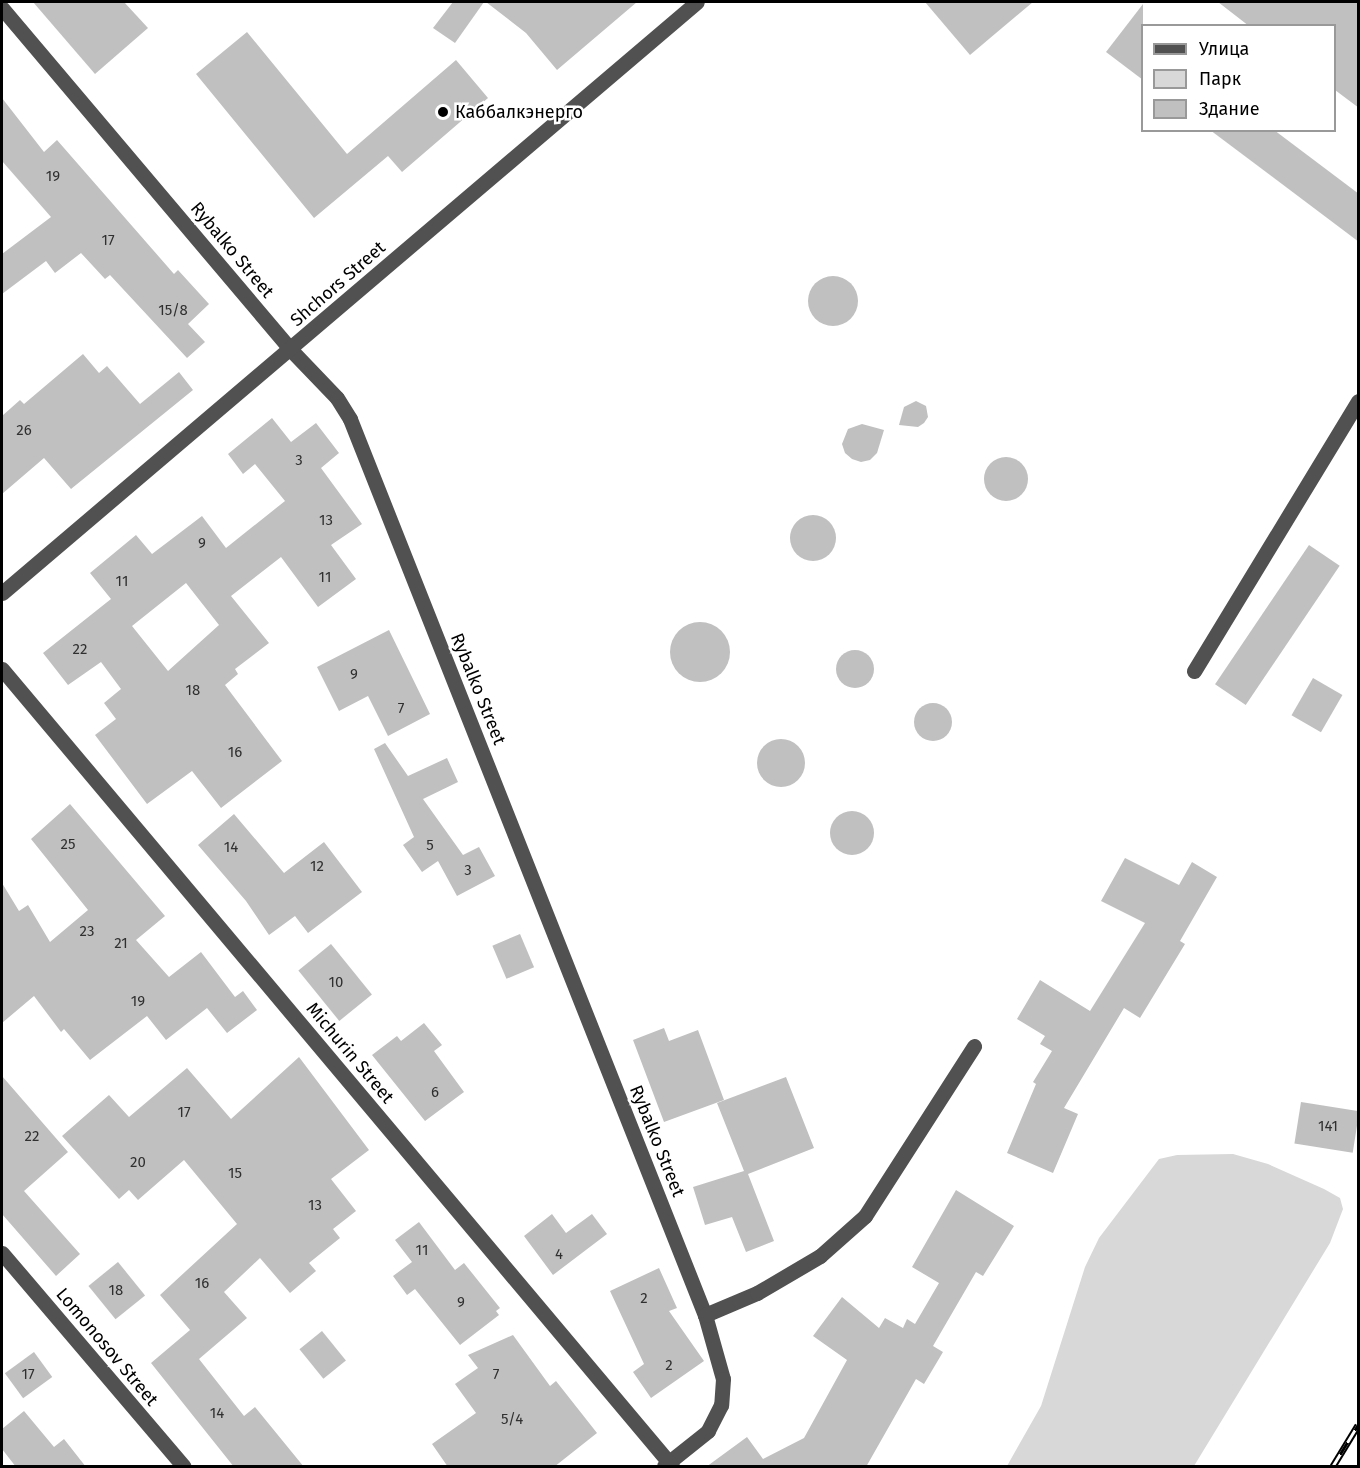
<!DOCTYPE html>
<html>
<head>
<meta charset="utf-8">
<style>
  body { margin:0 }
  #map { position:relative; width:1360px; height:1468px; overflow:hidden; background:#fff; font-family:"Fira Sans",sans-serif }
  div>[style] { position:absolute }
  .green>* { inset:0; background:#d8d8d8 }
  .building>* { inset:0; background:#c0c0c0; transform-origin:0 0 }
  .round { border-radius:50% }
  .minor>* { height:15px; margin:-7.5px; padding:0 7.5px; transform-origin:7.5px; border-radius:7.5px; background:#515151 }
  .rail>* { height:7px; margin-top:-3.5px; transform-origin:0; background:repeating-linear-gradient(90deg,#fff 0 14px,#000 0 28px); box-sizing:border-box; border-block:2px solid #000 }
  .dots>* { width:16px; height:16px; translate:-50% -50%; box-sizing:border-box; border:3px solid #fff; border-radius:50% }
  span { translate:-50% -50%; white-space:nowrap; text-align:center; line-height:1.15; -webkit-text-stroke:5px #fff; paint-order:stroke }
  .number-label { font-size:15px; color:#303030 }
  .number-label span { -webkit-text-stroke-width:0 }
  .poi-label { font-size:18px; color:#000 }
  .left { translate:0 -50%; text-align:left }
  .street-label { font-size:18px; color:#000 }
  .frame { position:absolute; inset:0; border:3px solid #000; pointer-events:none }
  .legend { position:absolute; left:1141px; top:24px; width:195px; height:108px; box-sizing:border-box; background:#fff; border:2px solid #999; margin:0; padding:8px 10px; list-style:none; font-size:18px; color:#000 }
  .legend li { display:flex; align-items:center; gap:12px; height:30px }
  .legend b { width:30px; border:2px solid #999 }
</style>
</head>
<body>
<div id="map">
  <div class="green">
    <i style="clip-path:polygon(1233px 1154px,1268px 1164px,1324px 1189px,1340px 1198px,1343px 1209px,1330px 1243px,1194px 1466px,1007px 1466px,1041px 1406px,1085px 1267px,1099px 1238px,1159px 1159px,1177px 1155px)"></i>
  </div>
  <div class="building">
    <i style="clip-path:polygon(33px 2px,124px 2px,148px 28px,95px 74px)"></i>
    <i style="clip-path:polygon(453px 2px,484px 2px,455px 43px,433px 28px)"></i>
    <i style="clip-path:polygon(486px 2px,637px 2px,557px 70px,526px 33px)"></i>
    <i style="clip-path:polygon(925px 2px,1033px 2px,970px 55px)"></i>
    <i style="clip-path:polygon(1218px 2px,1359px 2px,1359px 108px,1335px 90px,1335px 26px,1249px 26px)"></i>
    <i style="clip-path:polygon(1143px 4px,1143px 80px,1106px 52px)"></i>
    <i style="clip-path:polygon(247px 32px,347px 154px,456px 60px,488px 98px,402px 172px,388px 156px,314px 218px,196px 74px)"></i>
    <i style="clip-path:polygon(2px 98px,44px 152px,57px 140px,174px 274px,178px 270px,209px 304px,188px 324px,205px 342px,187px 358px,110px 275px,105px 279px,81px 253px,55px 273px,46px 261px,2px 294px,2px 254px,51px 217px,2px 161px)"></i>
    <i style="clip-path:polygon(1210px 130px,1274px 130px,1359px 194px,1359px 242px)"></i>
    <i class="round" style="left:808px;top:276px;width:50px;height:50px"></i>
    <i style="clip-path:polygon(83px 354px,99px 373px,107px 366px,140px 404px,179px 372px,193px 390px,71px 489px,44px 458px,2px 494px,2px 416px,20px 400px,24px 404px)"></i>
    <i style="clip-path:polygon(916px 401px,926px 406px,928px 417px,924px 423px,918px 427px,899px 425px,904px 407px)"></i>
    <i style="clip-path:polygon(evenodd,272px 418px,291px 442px,316px 423px,339px 453px,321px 468px,362px 524px,331px 545px,356px 579px,318px 607px,281px 557px,231px 596px,269px 643px,235px 669px,238px 674px,225px 685px,282px 761px,221px 808px,192px 771px,147px 804px,95px 735px,116px 719px,104px 703px,121px 689px,101px 662px,68px 685px,43px 653px,111px 599px,90px 573px,136px 535px,152px 554px,202px 516px,226px 548px,285px 501px,255px 464px,243px 474px,228px 454px,272px 418px,186px 583px,219px 625px,168px 671px,132px 626px,186px 583px)"></i>
    <i style="clip-path:polygon(862px 424px,884px 430px,877px 453px,870px 460px,861px 462px,852px 459px,845px 453px,842px 444px,848px 429px)"></i>
    <i class="round" style="left:984px;top:457px;width:44px;height:44px"></i>
    <i class="round" style="left:790px;top:515px;width:46px;height:46px"></i>
    <i style="left:1309px;top:545px;width:37px;height:168px;rotate:34deg"></i>
    <i class="round" style="left:670px;top:622px;width:60px;height:60px"></i>
    <i style="clip-path:polygon(389px 630px,430px 714px,388px 736px,368px 696px,339px 711px,317px 667px)"></i>
    <i class="round" style="left:836px;top:650px;width:38px;height:38px"></i>
    <i style="left:1313px;top:678px;width:34px;height:43px;rotate:30deg"></i>
    <i class="round" style="left:914px;top:703px;width:38px;height:38px"></i>
    <i class="round" style="left:757px;top:739px;width:48px;height:48px"></i>
    <i style="clip-path:polygon(385px 743px,408px 776px,447px 758px,458px 782px,423px 799px,463px 855px,479px 847px,495px 876px,457px 896px,438px 861px,422px 872px,403px 845px,414px 837px,374px 749px)"></i>
    <i style="clip-path:polygon(70px 804px,165px 916px,136px 940px,169px 977px,201px 952px,235px 997px,243px 991px,257px 1010px,227px 1033px,207px 1008px,166px 1040px,147px 1016px,90px 1060px,64px 1029px,61px 1032px,34px 996px,2px 1023px,2px 883px,19px 911px,28px 905px,50px 942px,88px 910px,31px 839px)"></i>
    <i class="round" style="left:830px;top:811px;width:44px;height:44px"></i>
    <i style="clip-path:polygon(234px 814px,284px 873px,324px 842px,362px 892px,308px 933px,295px 916px,269px 935px,246px 901px,198px 845px)"></i>
    <i style="clip-path:polygon(1125px 858px,1179px 885px,1192px 862px,1217px 877px,1180px 941px,1185px 944px,1140px 1018px,1124px 1008px,1064px 1108px,1078px 1114px,1053px 1173px,1007px 1153px,1036px 1084px,1033px 1082px,1052px 1051px,1040px 1044px,1045px 1036px,1017px 1019px,1040px 980px,1090px 1011px,1145px 923px,1101px 901px)"></i>
    <i style="left:520px;top:934px;width:36px;height:30px;rotate:67deg"></i>
    <i style="left:331px;top:944px;width:65px;height:42px;rotate:51deg"></i>
    <i style="clip-path:polygon(424px 1023px,442px 1045px,434px 1051px,464px 1092px,425px 1121px,372px 1055px,397px 1036px,401px 1041px)"></i>
    <i style="clip-path:polygon(664px 1028px,669px 1041px,698px 1030px,724px 1100px,664px 1122px,633px 1040px)"></i>
    <i style="clip-path:polygon(299px 1057px,369px 1150px,331px 1179px,356px 1211px,333px 1229px,340px 1238px,309px 1263px,316px 1271px,290px 1293px,260px 1258px,224px 1292px,247px 1318px,199px 1359px,244px 1416px,255px 1407px,304px 1467px,234px 1467px,151px 1363px,190px 1330px,160px 1295px,237px 1224px,184px 1160px,138px 1200px,129px 1190px,119px 1199px,62px 1136px,109px 1095px,129px 1117px,187px 1068px,231px 1119px)"></i>
    <i style="clip-path:polygon(2px 1076px,68px 1152px,24px 1191px,80px 1254px,56px 1276px,2px 1214px)"></i>
    <i style="clip-path:polygon(786px 1077px,814px 1148px,748px 1174px,774px 1241px,746px 1252px,732px 1217px,705px 1225px,693px 1187px,744px 1171px,717px 1103px)"></i>
    <i style="left:1301px;top:1102px;width:59px;height:42px;rotate:9deg"></i>
    <i style="clip-path:polygon(956px 1190px,1014px 1226px,983px 1276px,976px 1272px,933px 1346px,943px 1352px,924px 1384px,916px 1379px,866px 1467px,706px 1467px,747px 1437px,763px 1459px,804px 1438px,847px 1360px,813px 1336px,842px 1297px,879px 1328px,885px 1318px,903px 1328px,907px 1319px,915px 1324px,939px 1283px,912px 1267px)"></i>
    <i style="clip-path:polygon(552px 1214px,566px 1233px,592px 1214px,607px 1234px,553px 1275px,524px 1236px)"></i>
    <i style="clip-path:polygon(419px 1222px,455px 1270px,464px 1263px,500px 1308px,496px 1311px,499px 1315px,460px 1345px,415px 1289px,407px 1295px,393px 1276px,412px 1262px,395px 1240px)"></i>
    <i style="left:118px;top:1262px;width:43px;height:38px;rotate:51deg"></i>
    <i style="clip-path:polygon(659px 1268px,677px 1308px,669px 1311px,704px 1361px,651px 1398px,633px 1372px,644px 1364px,610px 1291px)"></i>
    <i style="left:322px;top:1331px;width:38px;height:29px;rotate:51deg"></i>
    <i style="clip-path:polygon(513px 1335px,550px 1386px,556px 1381px,597px 1433px,554px 1467px,448px 1467px,432px 1444px,476px 1413px,455px 1384px,478px 1368px,468px 1355px)"></i>
    <i style="left:34px;top:1352px;width:31px;height:36px;rotate:54deg"></i>
    <i style="clip-path:polygon(24px 1411px,54px 1447px,64px 1439px,86px 1467px,16px 1467px,2px 1449px,2px 1429px)"></i>
  </div>
  <div class="minor">
    <i style="left:2px;top:8px;width:448px;rotate:49.8deg"></i>
    <i style="left:291px;top:350px;width:66px;rotate:46.2deg"></i>
    <i style="left:337px;top:398px;width:25px;rotate:58deg"></i>
    <i style="left:350px;top:419px;width:964px;rotate:68.39deg"></i>
    <i style="left:705px;top:1315px;width:66px;rotate:74.3deg"></i>
    <i style="left:723px;top:1379px;width:26px;rotate:94deg"></i>
    <i style="left:721px;top:1405px;width:29px;rotate:117deg"></i>
    <i style="left:708px;top:1431px;width:56px;rotate:141.5deg"></i>
    <i style="left:2px;top:593px;width:912px;rotate:-40.38deg"></i>
    <i style="left:2px;top:669px;width:1041px;rotate:49.95deg"></i>
    <i style="left:1194px;top:671px;width:316px;rotate:-58.7deg"></i>
    <i style="left:2px;top:1253px;width:280px;rotate:49.6deg"></i>
    <i style="left:705px;top:1315px;width:56px;rotate:-22.9deg"></i>
    <i style="left:757px;top:1293px;width:73px;rotate:-30.4deg"></i>
    <i style="left:820px;top:1256px;width:60px;rotate:-41.6deg"></i>
    <i style="left:865px;top:1216px;width:202px;rotate:-57.3deg"></i>
  </div>
  <div class="rail">
    <i style="left:1333px;top:1466px;width:48px;rotate:-58.6deg"></i>
  </div>
  <div class="dots">
    <i style="left:443px;top:112px;background:#000"></i>
  </div>
  <div class="number-label">
    <span style="left:53px;top:177px">19</span>
    <span style="left:108px;top:241px">17</span>
    <span style="left:173px;top:311px">15/8</span>
    <span style="left:24px;top:431px">26</span>
    <span style="left:299px;top:461px">3</span>
    <span style="left:326px;top:521px">13</span>
    <span style="left:202px;top:544px">9</span>
    <span style="left:325px;top:578px">11</span>
    <span style="left:122px;top:582px">11</span>
    <span style="left:80px;top:650px">22</span>
    <span style="left:354px;top:675px">9</span>
    <span style="left:193px;top:691px">18</span>
    <span style="left:401px;top:709px">7</span>
    <span style="left:235px;top:753px">16</span>
    <span style="left:68px;top:845px">25</span>
    <span style="left:430px;top:846px">5</span>
    <span style="left:231px;top:848px">14</span>
    <span style="left:317px;top:867px">12</span>
    <span style="left:468px;top:871px">3</span>
    <span style="left:87px;top:932px">23</span>
    <span style="left:121px;top:944px">21</span>
    <span style="left:336px;top:983px">10</span>
    <span style="left:138px;top:1002px">19</span>
    <span style="left:435px;top:1093px">6</span>
    <span style="left:184px;top:1113px">17</span>
    <span style="left:1328px;top:1127px">141</span>
    <span style="left:32px;top:1137px">22</span>
    <span style="left:138px;top:1163px">20</span>
    <span style="left:235px;top:1174px">15</span>
    <span style="left:315px;top:1206px">13</span>
    <span style="left:422px;top:1251px">11</span>
    <span style="left:559px;top:1255px">4</span>
    <span style="left:202px;top:1284px">16</span>
    <span style="left:116px;top:1291px">18</span>
    <span style="left:644px;top:1299px">2</span>
    <span style="left:461px;top:1303px">9</span>
    <span style="left:669px;top:1366px">2</span>
    <span style="left:28px;top:1375px">17</span>
    <span style="left:496px;top:1375px">7</span>
    <span style="left:217px;top:1414px">14</span>
    <span style="left:512px;top:1420px">5/4</span>
  </div>
  <div class="poi-label">
    <span class="left" style="left:455px;top:112px">Каббалкэнерго</span>
  </div>
  <div class="street-label">
    <span style="left:232px;top:250px;rotate:50deg">Rybalko Street</span>
    <span style="left:338px;top:284px;rotate:-41deg">Shchors Street</span>
    <span style="left:478px;top:689px;rotate:68deg">Rybalko Street</span>
    <span style="left:350px;top:1053px;rotate:50deg">Michurin Street</span>
    <span style="left:657px;top:1141px;rotate:68deg">Rybalko Street</span>
    <span style="left:107px;top:1347px;rotate:50deg">Lomonosov Street</span>
  </div>
  <div class="frame"></div>
  <ul class="legend">
  <li><b style="height:8px;background:#515151"></b>Улица</li>
  <li><b style="height:16px;background:#d8d8d8"></b>Парк</li>
  <li><b style="height:16px;background:#c0c0c0"></b>Здание</li>
  </ul>
</div>
</body>
</html>
